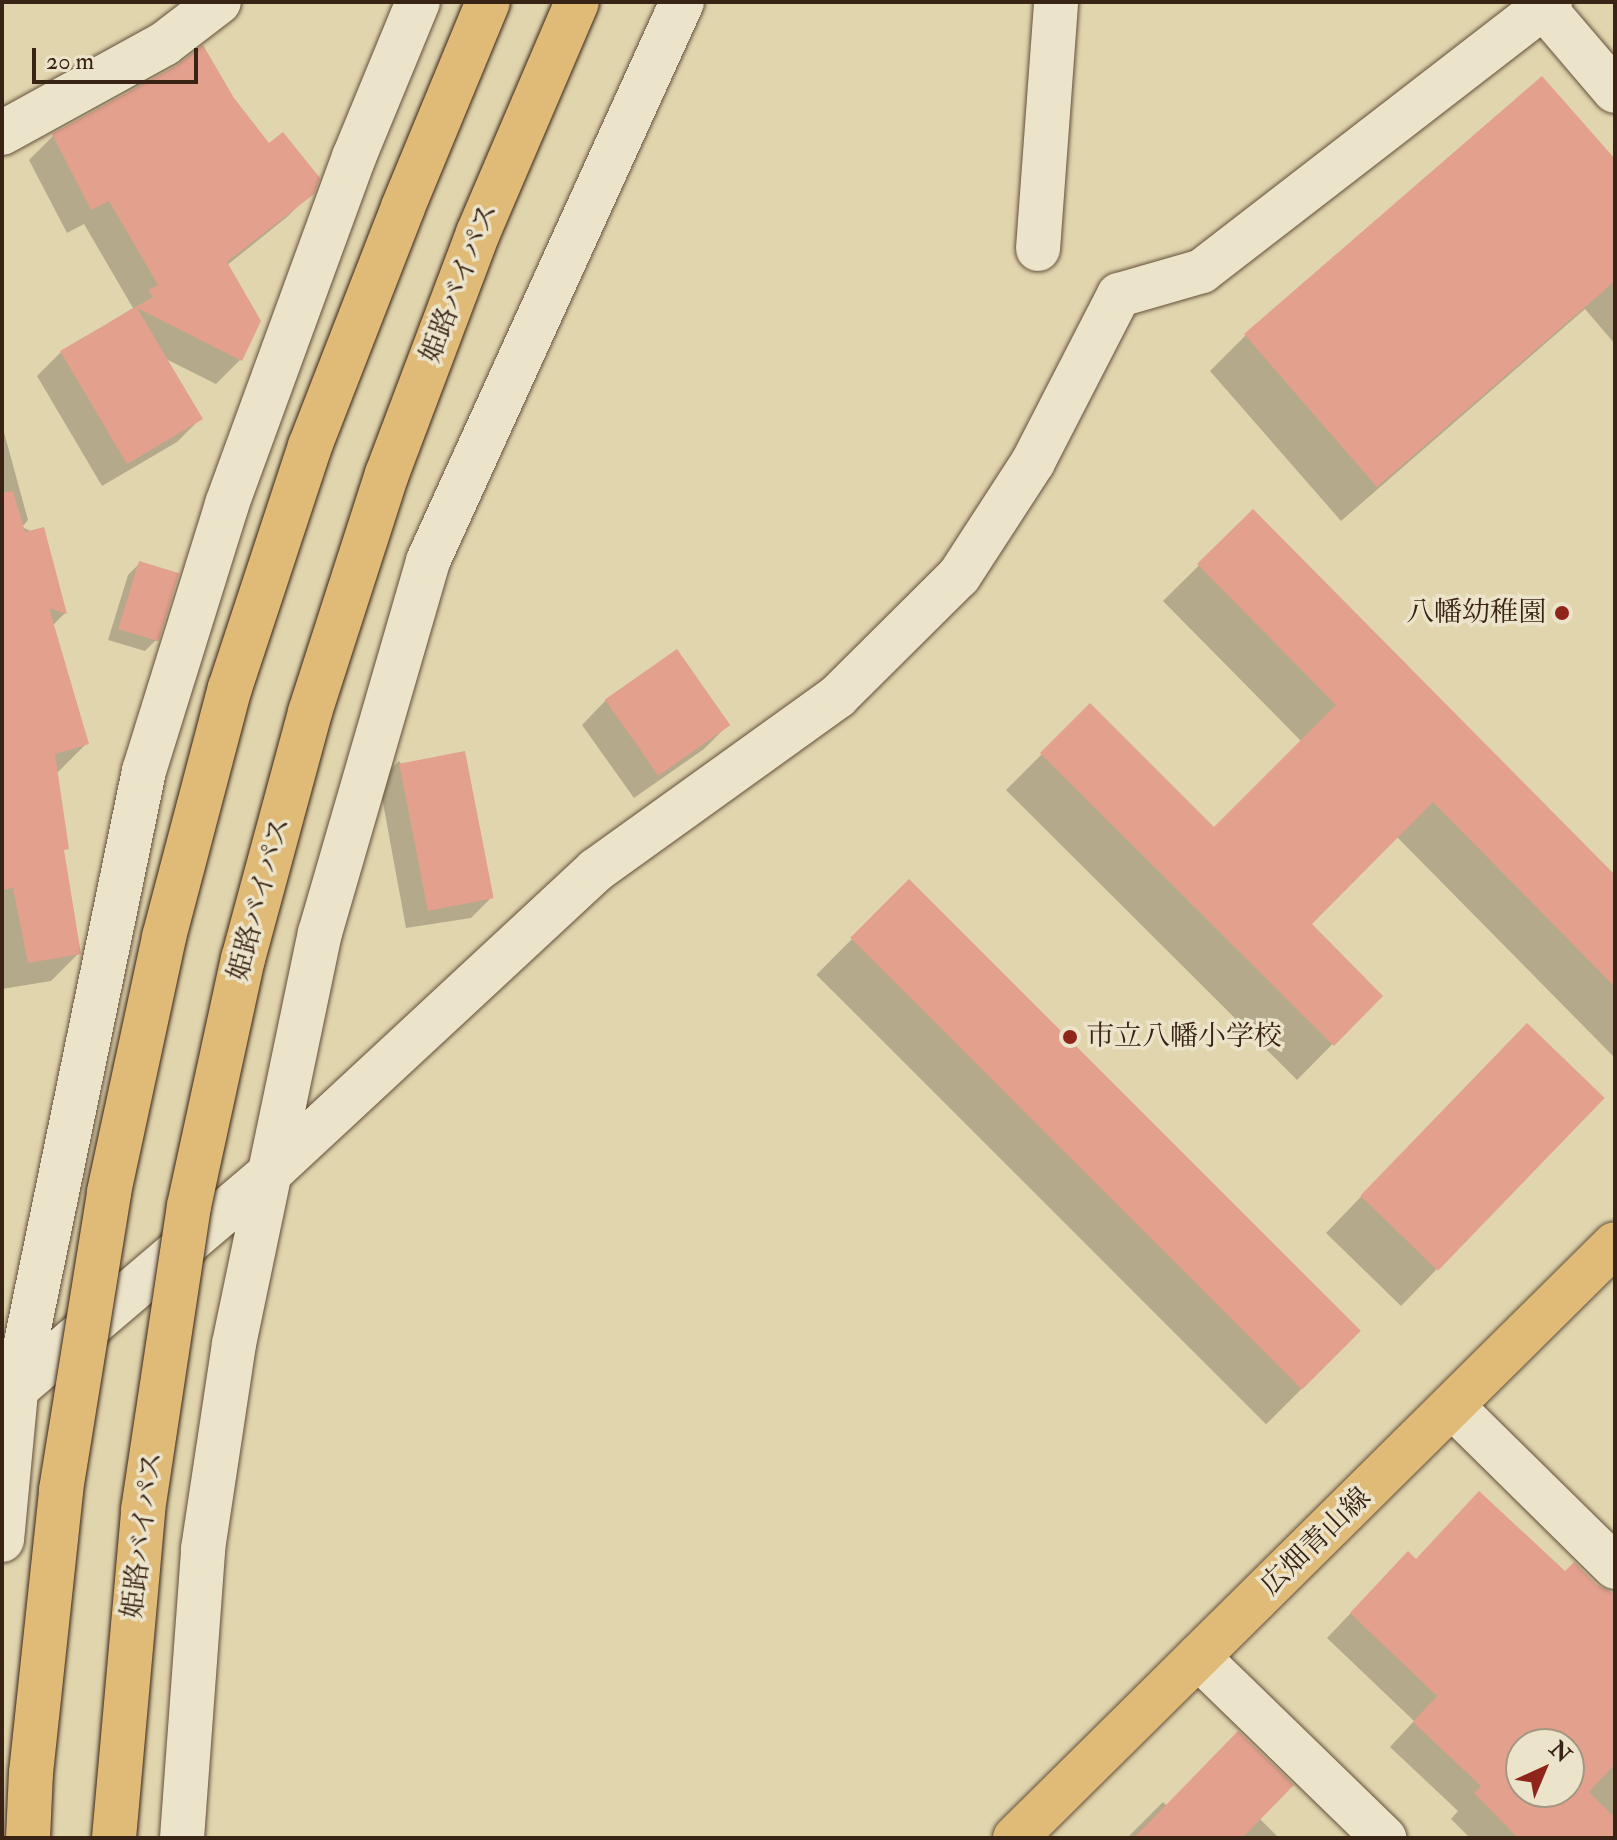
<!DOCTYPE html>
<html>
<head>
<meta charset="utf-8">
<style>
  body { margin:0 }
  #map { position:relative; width:1617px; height:1840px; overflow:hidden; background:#e1d5ae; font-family:"IM FELL Double Pica","Noto Serif JP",serif }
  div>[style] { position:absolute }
  .shadow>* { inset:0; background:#0003; transform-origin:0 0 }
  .building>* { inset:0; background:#e2a08d; transform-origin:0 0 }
  .roads { filter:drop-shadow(0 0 2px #63503b) drop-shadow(0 0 2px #63503b) }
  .minor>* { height:44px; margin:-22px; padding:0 22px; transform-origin:22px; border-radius:22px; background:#ece4ca }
  .major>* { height:44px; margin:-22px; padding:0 22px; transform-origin:22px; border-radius:22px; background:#e0ba77 }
  .bridges { filter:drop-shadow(0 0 2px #392315) drop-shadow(0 0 2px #392315) }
  .highway-bridge>* { height:44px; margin:-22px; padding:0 22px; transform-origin:22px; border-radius:22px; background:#e0ba77 }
  .dots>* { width:22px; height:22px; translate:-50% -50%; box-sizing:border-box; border:4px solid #ece4ca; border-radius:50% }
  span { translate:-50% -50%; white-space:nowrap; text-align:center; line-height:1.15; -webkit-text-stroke:7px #ece4ca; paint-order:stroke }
  .street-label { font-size:28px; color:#392315 }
  .poi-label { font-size:28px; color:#392315 }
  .right { translate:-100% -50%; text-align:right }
  .left { translate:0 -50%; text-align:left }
  .frame { position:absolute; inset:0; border:4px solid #392315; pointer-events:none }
  .north { position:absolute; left:1505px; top:1728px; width:80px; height:80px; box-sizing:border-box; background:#ece4ca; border:2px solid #a49782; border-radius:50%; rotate:44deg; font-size:22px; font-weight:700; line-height:32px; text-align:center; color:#392315 }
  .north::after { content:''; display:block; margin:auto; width:28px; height:36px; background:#8f2418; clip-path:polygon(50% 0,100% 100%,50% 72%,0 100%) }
  .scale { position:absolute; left:32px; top:48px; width:166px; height:36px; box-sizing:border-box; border:4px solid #392315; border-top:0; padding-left:10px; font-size:24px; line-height:28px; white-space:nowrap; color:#392315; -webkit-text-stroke:6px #ece4ca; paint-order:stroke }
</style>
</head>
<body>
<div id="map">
  <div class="shadow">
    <i style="clip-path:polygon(232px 99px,269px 146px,312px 192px,287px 217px,226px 266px,240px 360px,216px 384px,164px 358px,201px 418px,177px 442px,102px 486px,37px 376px,61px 352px,133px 308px,84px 224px,67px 233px,29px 160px,53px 136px)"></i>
    <i style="clip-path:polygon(1615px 163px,1615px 344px,1585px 309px,1341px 521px,1210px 371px,1246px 335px)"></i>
    <i style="clip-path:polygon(2px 425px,28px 520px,22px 527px,33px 532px,65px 613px,52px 626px,87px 743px,58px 772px,7px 787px,79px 953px,51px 981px,2px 989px)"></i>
    <i style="clip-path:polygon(1253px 512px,1615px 878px,1614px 1057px,1396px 836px,1309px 924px,1380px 996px,1297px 1080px,1006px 790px,1090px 706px,1214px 830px,1302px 742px,1163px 601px)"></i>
    <i style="clip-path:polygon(140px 563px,157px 639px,145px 651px,108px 640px,128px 575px)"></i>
    <i style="clip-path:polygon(606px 700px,728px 725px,704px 749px,634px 798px,582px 725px)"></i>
    <i style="clip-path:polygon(399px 761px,491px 898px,471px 918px,406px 928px,379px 781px)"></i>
    <i style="left:909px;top:882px;width:636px;height:131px;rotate:45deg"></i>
    <i style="clip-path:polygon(1492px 1061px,1436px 1270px,1401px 1306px,1326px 1233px)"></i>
    <i style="clip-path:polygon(evenodd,1415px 1561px,1565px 1574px,1615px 1607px,1615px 1838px,1470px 1838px,1451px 1819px,1458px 1811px,1390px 1747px,1414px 1721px,1327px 1638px,1384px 1578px,1415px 1561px,1521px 1744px,1569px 1744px,1569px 1792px,1521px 1792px,1521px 1744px)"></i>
    <i style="clip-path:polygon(1163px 1802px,1167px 1806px,1259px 1818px,1279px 1838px,1127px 1838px)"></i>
  </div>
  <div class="building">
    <i style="clip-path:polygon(203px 45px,234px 98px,269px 143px,283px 132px,320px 178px,314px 194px,227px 262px,261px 321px,242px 361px,137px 308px,203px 419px,127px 464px,60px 351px,153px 297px,148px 290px,158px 285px,109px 201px,91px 210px,52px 134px,176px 66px)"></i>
    <i style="clip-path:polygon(1542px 76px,1615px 159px,1615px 281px,1377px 487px,1244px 334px)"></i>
    <i style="clip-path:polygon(13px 491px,25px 532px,44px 527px,67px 614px,49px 608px,89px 744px,55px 754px,69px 849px,64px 850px,81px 954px,28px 963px,13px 888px,2px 890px,2px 493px)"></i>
    <i style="clip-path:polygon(1253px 509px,1615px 875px,1615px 987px,1433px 802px,1312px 924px,1383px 996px,1334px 1046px,1040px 753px,1090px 703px,1214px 827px,1336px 705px,1197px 564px)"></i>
    <i style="left:139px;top:561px;width:42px;height:71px;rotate:17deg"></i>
    <i style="left:677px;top:649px;width:93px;height:88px;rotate:55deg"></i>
    <i style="left:465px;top:751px;width:150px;height:67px;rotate:79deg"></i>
    <i style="left:909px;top:879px;width:639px;height:83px;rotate:45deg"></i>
    <i style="left:1527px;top:1023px;width:108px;height:240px;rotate:44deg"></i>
    <i style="clip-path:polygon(evenodd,1479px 1491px,1565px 1571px,1574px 1562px,1597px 1585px,1615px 1594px,1615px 1764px,1589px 1792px,1615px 1818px,1615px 1838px,1518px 1838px,1474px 1793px,1481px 1786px,1413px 1722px,1437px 1696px,1350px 1613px,1408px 1551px,1416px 1559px,1479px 1491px,1521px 1744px,1569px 1744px,1569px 1792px,1521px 1792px,1521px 1744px)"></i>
    <i style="clip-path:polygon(1238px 1731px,1294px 1785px,1242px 1838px,1134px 1838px)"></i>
  </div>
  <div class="roads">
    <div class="minor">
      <i style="left:1539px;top:2px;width:117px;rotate:49.5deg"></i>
      <i style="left:2px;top:133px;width:185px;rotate:-28.8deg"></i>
      <i style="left:164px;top:44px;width:69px;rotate:-37.4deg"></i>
      <i style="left:1038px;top:249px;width:248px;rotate:-85.8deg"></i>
      <i style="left:2px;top:1401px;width:353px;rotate:-40.4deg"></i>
      <i style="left:271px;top:1172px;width:444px;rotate:-42.9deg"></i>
      <i style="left:596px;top:870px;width:298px;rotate:-35.7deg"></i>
      <i style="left:838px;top:696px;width:170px;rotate:-44.8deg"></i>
      <i style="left:959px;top:576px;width:136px;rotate:-57deg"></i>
      <i style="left:1033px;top:462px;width:188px;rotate:-62.8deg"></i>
      <i style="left:1119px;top:295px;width:86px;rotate:-16.1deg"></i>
      <i style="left:1202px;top:271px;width:440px;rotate:-37.7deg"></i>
      <i style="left:1453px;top:1407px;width:228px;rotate:44.6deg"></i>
      <i style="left:2px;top:1540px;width:150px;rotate:-84.6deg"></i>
      <i style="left:16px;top:1391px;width:633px;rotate:-78.34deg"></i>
      <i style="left:144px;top:771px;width:280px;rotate:-72.7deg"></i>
      <i style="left:227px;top:504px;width:370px;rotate:-69.9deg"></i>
      <i style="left:354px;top:157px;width:168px;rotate:-67.6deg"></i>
      <i style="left:1198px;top:1657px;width:260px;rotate:44.2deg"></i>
      <i style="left:182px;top:1838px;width:290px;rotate:-85.8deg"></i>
      <i style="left:203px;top:1549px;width:207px;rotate:-81.4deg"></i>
      <i style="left:234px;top:1344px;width:420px;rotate:-78.2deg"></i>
      <i style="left:320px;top:933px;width:387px;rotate:-73.8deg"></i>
      <i style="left:428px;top:561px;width:614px;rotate:-65.56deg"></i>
    </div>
    <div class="major">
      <i style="left:1015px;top:1838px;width:844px;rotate:-44.71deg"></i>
    </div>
  </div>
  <div class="bridges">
    <div class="highway-bridge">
      <i style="left:28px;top:1838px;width:65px;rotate:-87.4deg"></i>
      <i style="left:31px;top:1773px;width:285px;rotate:-83.9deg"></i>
      <i style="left:61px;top:1490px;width:302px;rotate:-80.8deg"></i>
      <i style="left:109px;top:1192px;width:261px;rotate:-77.8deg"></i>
      <i style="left:164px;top:937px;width:258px;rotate:-75.2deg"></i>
      <i style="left:230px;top:688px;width:255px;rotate:-71.7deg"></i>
      <i style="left:310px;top:446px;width:256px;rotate:-68.7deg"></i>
      <i style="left:403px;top:207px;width:222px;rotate:-67.5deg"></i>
      <i style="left:114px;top:1838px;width:329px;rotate:-84.9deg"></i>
      <i style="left:143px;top:1510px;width:307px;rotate:-81.4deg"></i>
      <i style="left:189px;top:1206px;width:253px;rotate:-77.7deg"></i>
      <i style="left:243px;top:959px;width:256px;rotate:-74.8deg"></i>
      <i style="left:310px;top:712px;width:250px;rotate:-72.1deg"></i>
      <i style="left:387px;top:474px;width:258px;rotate:-69.3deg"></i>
      <i style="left:478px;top:233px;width:251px;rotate:-66.8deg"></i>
    </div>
  </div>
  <div class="dots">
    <i style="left:1562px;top:613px;background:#8f2418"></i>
    <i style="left:1070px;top:1037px;background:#8f2418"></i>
  </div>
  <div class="street-label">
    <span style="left:460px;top:283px;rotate:-69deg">姫路バイパス</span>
    <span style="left:260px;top:899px;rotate:-75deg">姫路バイパス</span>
    <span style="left:143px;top:1535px;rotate:-83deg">姫路バイパス</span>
    <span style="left:1316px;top:1542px;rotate:-44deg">広畑青山線</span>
  </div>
  <div class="poi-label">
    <span class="right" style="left:1546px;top:613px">八幡幼稚園</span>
    <span class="left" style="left:1086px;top:1037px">市立八幡小学校</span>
  </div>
  <div class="frame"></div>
  <div class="north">N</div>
  <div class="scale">20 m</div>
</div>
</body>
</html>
